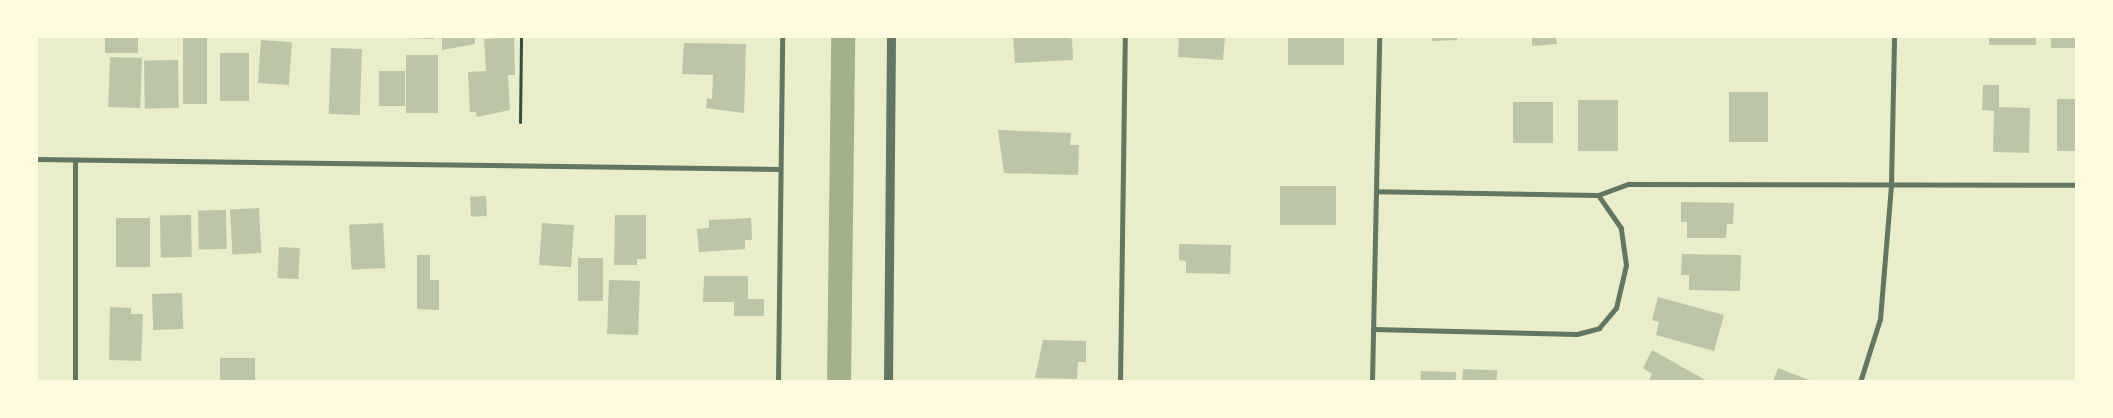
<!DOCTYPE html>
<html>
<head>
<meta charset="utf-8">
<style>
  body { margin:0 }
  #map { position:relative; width:2113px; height:418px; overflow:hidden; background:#e9edc9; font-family:Ubuntu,sans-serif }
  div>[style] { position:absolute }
  .canal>* { height:24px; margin:-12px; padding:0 12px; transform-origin:12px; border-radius:12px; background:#a3b18a }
  .building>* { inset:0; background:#bcc5a7; transform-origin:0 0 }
  .path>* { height:3px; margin:-1.5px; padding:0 1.5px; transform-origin:1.5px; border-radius:1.5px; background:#344e41 }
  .minor>* { height:5px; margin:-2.5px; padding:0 2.5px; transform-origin:2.5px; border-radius:2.5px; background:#617663 }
  .tertiary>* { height:9px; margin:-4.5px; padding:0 4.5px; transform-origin:4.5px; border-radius:4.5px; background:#617663 }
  span { translate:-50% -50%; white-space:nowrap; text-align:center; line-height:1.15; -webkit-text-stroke:5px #fefae0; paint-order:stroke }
  .frame { position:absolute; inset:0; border:38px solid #fefae0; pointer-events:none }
</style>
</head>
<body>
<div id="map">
  <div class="canal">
    <i style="left:839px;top:382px;width:346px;rotate:-89.3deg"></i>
  </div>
  <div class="building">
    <i style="left:105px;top:36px;width:33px;height:17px"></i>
    <i style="left:183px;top:36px;width:24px;height:68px"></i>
    <i style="clip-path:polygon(407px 36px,434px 36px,434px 39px,407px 38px)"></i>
    <i style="clip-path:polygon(442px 36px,475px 36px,475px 44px,442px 50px)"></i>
    <i style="clip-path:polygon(1013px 36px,1066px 36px,1072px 39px,1073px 60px,1015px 63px)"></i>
    <i style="clip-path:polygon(1179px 36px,1225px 36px,1223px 60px,1178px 57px)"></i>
    <i style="left:1288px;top:36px;width:56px;height:29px"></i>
    <i style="clip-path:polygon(1432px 36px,1457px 36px,1457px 40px,1432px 41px)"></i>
    <i style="clip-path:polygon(1532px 36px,1556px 36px,1557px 44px,1532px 46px)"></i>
    <i style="left:1989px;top:36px;width:47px;height:9px"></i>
    <i style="left:2051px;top:36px;width:26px;height:12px"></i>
    <i style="clip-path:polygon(514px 37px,515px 75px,508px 75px,510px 110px,477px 117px,476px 112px,470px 112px,468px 72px,486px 71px,484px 39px)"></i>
    <i style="left:261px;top:40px;width:31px;height:43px;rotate:4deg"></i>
    <i style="clip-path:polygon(684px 43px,746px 44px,744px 113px,706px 108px,707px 98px,712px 99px,713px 75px,682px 74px)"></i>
    <i style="left:331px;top:48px;width:31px;height:66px;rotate:2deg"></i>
    <i style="left:220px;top:53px;width:29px;height:48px"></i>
    <i style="left:406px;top:55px;width:32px;height:58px"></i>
    <i style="left:110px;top:57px;width:32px;height:50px;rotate:2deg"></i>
    <i style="left:178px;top:60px;width:48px;height:34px;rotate:89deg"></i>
    <i style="left:379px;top:71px;width:26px;height:35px"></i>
    <i style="clip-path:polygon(1983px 85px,1999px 85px,1999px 107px,2030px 108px,2029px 153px,1993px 152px,1994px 111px,1982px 110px)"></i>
    <i style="left:1729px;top:92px;width:39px;height:50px"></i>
    <i style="left:2057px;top:99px;width:20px;height:52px"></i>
    <i style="left:1578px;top:100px;width:40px;height:51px"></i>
    <i style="left:1553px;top:102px;width:41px;height:40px;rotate:90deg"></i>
    <i style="clip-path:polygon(998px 130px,1071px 133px,1070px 145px,1079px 145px,1078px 175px,1004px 173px)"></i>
    <i style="left:1280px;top:186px;width:56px;height:39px"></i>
    <i style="left:486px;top:196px;width:20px;height:16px;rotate:87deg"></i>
    <i style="clip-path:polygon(1681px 202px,1734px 203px,1733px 224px,1727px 224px,1726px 238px,1687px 238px,1687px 222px,1681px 222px)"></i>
    <i style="left:259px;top:208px;width:45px;height:29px;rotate:87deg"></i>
    <i style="left:226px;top:210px;width:39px;height:28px;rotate:89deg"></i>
    <i style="left:191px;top:215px;width:42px;height:31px;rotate:89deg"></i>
    <i style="clip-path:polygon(615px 215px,646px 215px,646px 259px,637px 259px,637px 265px,614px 265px)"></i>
    <i style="left:116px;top:218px;width:34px;height:49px"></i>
    <i style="clip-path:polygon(751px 218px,752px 240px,745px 240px,745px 249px,699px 252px,697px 229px,709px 228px,709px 220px)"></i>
    <i style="left:383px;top:223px;width:45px;height:34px;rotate:87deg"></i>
    <i style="left:542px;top:223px;width:32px;height:42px;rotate:4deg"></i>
    <i style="clip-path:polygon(1179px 244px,1231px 245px,1230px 274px,1186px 273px,1186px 261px,1179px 260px)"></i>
    <i style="left:279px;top:247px;width:21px;height:31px;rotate:3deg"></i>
    <i style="clip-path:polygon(1682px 254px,1741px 255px,1740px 291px,1689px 290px,1689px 275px,1681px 275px)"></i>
    <i style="clip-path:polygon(417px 255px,430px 255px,430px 280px,439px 280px,439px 310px,417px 309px)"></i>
    <i style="left:578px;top:258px;width:25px;height:43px"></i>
    <i style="clip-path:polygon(704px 276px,748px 276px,748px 299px,764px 299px,764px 316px,734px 316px,734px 302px,703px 302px)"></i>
    <i style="left:609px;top:280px;width:31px;height:54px;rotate:2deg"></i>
    <i style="left:182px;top:293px;width:36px;height:30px;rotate:88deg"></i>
    <i style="clip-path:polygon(1658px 297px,1724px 315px,1714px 351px,1656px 335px,1659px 322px,1652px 320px)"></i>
    <i style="clip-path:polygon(110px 307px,131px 308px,131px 314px,143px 314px,141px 361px,109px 360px)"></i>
    <i style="clip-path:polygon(1043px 340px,1086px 341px,1086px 362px,1078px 362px,1077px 379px,1035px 378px)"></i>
    <i style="clip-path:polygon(1652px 350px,1709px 382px,1648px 382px,1652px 374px,1643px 368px)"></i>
    <i style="left:220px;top:358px;width:35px;height:24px"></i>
    <i style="clip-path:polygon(1778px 368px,1814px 382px,1773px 382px)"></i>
    <i style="left:1463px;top:369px;width:34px;height:13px;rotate:2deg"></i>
    <i style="left:1421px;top:371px;width:35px;height:11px;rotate:2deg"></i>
  </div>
  <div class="path">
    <i style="left:520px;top:122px;width:86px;rotate:-89.3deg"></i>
  </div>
  <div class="minor">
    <i style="left:36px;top:159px;width:744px;rotate:0.77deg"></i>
    <i style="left:1598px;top:195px;width:33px;rotate:-20deg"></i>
    <i style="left:1629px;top:184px;width:448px;rotate:0.1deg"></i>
    <i style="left:1373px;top:329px;width:204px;rotate:1.4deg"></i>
    <i style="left:1577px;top:334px;width:23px;rotate:-15deg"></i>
    <i style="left:1599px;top:328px;width:26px;rotate:-50deg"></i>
    <i style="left:1616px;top:308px;width:44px;rotate:-76.9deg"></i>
    <i style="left:1626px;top:265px;width:37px;rotate:-98deg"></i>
    <i style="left:1621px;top:228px;width:40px;rotate:-124.9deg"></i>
    <i style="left:1598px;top:195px;width:222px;rotate:-179deg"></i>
    <i style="left:75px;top:382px;width:221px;rotate:-90deg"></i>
    <i style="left:778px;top:382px;width:346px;rotate:-89.3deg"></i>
    <i style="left:1120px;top:382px;width:346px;rotate:-89.2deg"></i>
    <i style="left:1372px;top:382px;width:346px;rotate:-88.8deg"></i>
    <i style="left:1860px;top:382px;width:66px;rotate:-72.4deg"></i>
    <i style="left:1880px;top:319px;width:135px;rotate:-85.3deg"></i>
    <i style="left:1891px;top:184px;width:148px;rotate:-88.8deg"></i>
  </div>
  <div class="tertiary">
    <i style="left:888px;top:382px;width:346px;rotate:-89.5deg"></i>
  </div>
  <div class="frame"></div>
</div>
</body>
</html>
